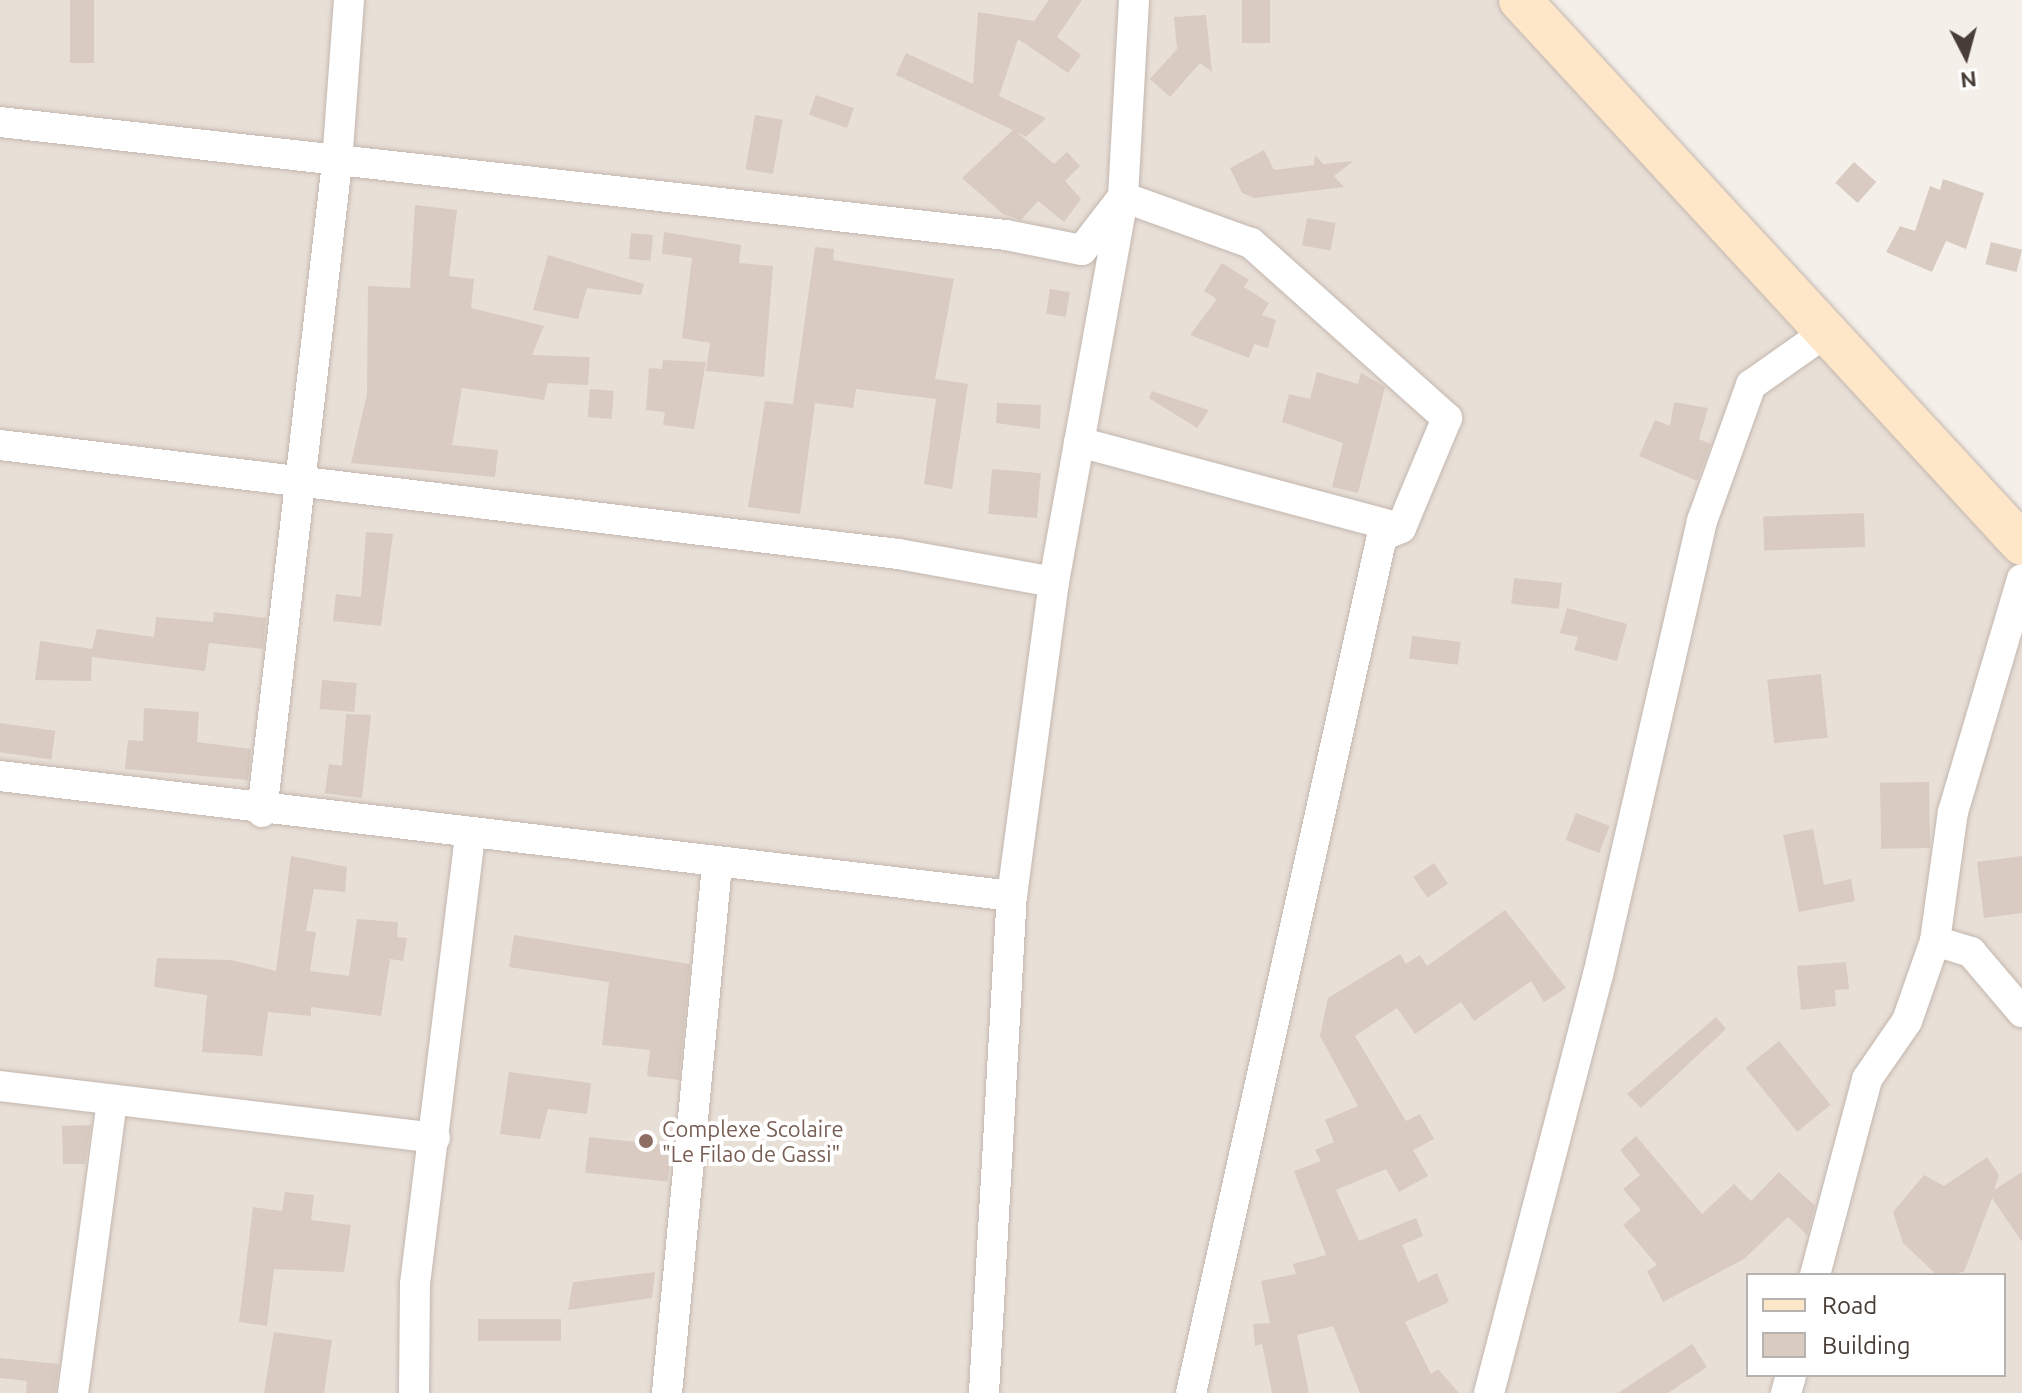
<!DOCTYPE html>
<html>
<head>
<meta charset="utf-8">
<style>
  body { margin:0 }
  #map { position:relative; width:2022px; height:1393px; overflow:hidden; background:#f4efe9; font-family:Ubuntu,sans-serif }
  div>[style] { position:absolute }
  .residential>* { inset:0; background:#e8dfd7 }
  .building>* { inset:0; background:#d9cbc1; transform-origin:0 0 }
  .roads { filter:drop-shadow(0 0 2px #c3b7af) drop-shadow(0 0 2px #c3b7af) }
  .minor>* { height:30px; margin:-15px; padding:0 15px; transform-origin:15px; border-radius:15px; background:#fff }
  .secondary>* { height:42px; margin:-21px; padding:0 21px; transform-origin:21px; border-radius:21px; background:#fee6c9 }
  .dots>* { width:22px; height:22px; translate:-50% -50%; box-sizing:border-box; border:4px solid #fff; border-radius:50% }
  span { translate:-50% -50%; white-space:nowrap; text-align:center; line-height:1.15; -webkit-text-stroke:8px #fff; paint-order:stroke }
  .education-label { font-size:22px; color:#785e54 }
  .left { translate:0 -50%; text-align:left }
  .legend { position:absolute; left:1746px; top:1273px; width:260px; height:104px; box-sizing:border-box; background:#fff; border:2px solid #b6b2af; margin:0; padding:10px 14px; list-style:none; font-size:24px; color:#483e37 }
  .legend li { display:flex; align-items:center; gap:16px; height:40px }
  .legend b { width:40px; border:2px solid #b6b2af }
  .north { position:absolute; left:1926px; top:16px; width:80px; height:80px; -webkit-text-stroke:6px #fff; paint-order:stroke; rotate:174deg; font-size:22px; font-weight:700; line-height:32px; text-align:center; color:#483e37 }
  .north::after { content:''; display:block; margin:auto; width:28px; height:36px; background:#483e37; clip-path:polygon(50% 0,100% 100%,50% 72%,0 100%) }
</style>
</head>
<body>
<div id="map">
  <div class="residential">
    <i style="clip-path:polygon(evenodd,0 0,1513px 0,2022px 557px,2022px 1393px,0 1393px,0 0,1748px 1275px,2004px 1275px,2004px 1375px,1748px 1375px,1748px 1275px)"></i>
  </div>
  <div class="building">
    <i style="left:70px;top:0;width:24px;height:63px"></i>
    <i style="clip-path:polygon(1049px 0,1082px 0,1057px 37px,1081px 55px,1068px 73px,1018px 39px,999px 96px,1046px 118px,1026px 137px,1017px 132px,1054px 164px,1067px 152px,1080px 166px,1065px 181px,1081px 199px,1064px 222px,1038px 201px,1021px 220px,1003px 214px,962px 178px,1013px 130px,896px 75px,906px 53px,973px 84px,978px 12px,1034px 21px)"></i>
    <i style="left:1242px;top:0;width:28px;height:43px"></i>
    <i style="clip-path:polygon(1206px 15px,1212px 72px,1200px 63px,1170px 97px,1150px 79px,1177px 49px,1174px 17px)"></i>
    <i style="left:816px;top:95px;width:40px;height:21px;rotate:19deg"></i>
    <i style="left:755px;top:115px;width:28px;height:55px;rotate:10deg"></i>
    <i style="clip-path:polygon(1264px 150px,1274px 170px,1314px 165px,1315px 155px,1323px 164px,1353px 161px,1334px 176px,1344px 187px,1254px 198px,1242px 193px,1230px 168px)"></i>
    <i style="left:1854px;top:162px;width:30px;height:28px;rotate:42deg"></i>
    <i style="clip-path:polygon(1943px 179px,1984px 193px,1966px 249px,1946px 241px,1932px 272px,1886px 252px,1900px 226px,1915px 231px,1930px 186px,1940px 190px)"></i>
    <i style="clip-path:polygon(415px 205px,457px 210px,449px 276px,474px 279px,471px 308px,544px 326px,532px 355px,590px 357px,588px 385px,548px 383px,544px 400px,462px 388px,452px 445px,498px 450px,495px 477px,351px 463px,367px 394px,368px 286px,410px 288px)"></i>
    <i style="left:1307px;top:218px;width:29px;height:28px;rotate:10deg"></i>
    <i style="clip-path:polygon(664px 232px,741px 245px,739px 263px,773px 266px,764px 377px,706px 371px,710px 343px,682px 338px,692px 258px,662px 254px)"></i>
    <i style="left:631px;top:233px;width:22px;height:26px;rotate:5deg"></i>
    <i style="left:1991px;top:242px;width:32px;height:23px;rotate:14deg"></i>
    <i style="clip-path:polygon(815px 247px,834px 249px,833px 260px,954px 279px,935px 379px,968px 384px,952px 489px,924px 484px,936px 399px,856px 389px,853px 408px,815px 403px,800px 514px,748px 507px,765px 401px,793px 404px)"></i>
    <i style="clip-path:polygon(548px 255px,644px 284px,641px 295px,587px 288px,578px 319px,533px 310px)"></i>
    <i style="clip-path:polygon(1222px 263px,1249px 280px,1244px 287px,1269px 303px,1262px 315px,1276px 320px,1268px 348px,1254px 344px,1249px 358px,1190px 335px,1217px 299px,1204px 291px)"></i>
    <i style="left:1050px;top:289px;width:20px;height:25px;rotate:9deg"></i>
    <i style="clip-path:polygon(663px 360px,706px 362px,694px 429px,663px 425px,665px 412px,646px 410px,649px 368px,662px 369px)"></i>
    <i style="clip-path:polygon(1317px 372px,1358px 384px,1361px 373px,1385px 387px,1358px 493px,1332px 487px,1343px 443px,1282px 422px,1289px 394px,1310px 399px)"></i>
    <i style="left:590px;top:389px;width:24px;height:28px;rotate:5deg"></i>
    <i style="clip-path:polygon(1152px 391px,1209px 410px,1197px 428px,1149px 398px)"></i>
    <i style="clip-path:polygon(1674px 402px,1708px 408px,1699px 439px,1711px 444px,1697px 481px,1639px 456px,1655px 420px,1670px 426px)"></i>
    <i style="clip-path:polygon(997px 403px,1041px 405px,1040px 429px,996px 423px)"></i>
    <i style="left:992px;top:469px;width:49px;height:45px;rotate:5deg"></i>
    <i style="left:1864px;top:513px;width:34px;height:101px;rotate:88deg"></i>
    <i style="clip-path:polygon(366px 532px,393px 534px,381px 626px,333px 621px,336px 594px,361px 597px)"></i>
    <i style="left:1514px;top:578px;width:48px;height:26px;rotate:6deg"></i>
    <i style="clip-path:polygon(1567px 608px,1627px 624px,1617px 661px,1574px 650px,1578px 637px,1560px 633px)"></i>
    <i style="clip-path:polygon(214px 612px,266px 618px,263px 649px,209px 643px,205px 671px,92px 657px,91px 681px,35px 680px,40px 641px,92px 649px,97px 629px,154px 637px,156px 617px,213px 622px)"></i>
    <i style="left:1412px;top:636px;width:49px;height:23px;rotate:7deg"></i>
    <i style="left:1821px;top:674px;width:64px;height:54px;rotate:84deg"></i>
    <i style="left:322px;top:680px;width:35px;height:29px;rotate:5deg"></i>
    <i style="clip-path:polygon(144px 708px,199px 712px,197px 742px,251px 749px,248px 780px,125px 769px,128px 740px,143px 741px)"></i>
    <i style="clip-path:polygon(346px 714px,371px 715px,362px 798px,325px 793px,329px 764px,342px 766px)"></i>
    <i style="left:0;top:723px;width:56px;height:29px;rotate:8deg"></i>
    <i style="left:1929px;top:782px;width:66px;height:49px;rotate:89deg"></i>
    <i style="left:1576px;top:813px;width:36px;height:29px;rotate:21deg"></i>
    <i style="clip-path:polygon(1813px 829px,1824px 885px,1851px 879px,1855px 901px,1799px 912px,1783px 835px)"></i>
    <i style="clip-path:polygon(291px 856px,347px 867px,345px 892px,314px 889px,306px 931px,316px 932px,310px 971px,349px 976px,357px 919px,398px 922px,397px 937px,407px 938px,403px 961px,390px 959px,381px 1016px,311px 1007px,311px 1016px,268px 1012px,262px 1056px,202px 1052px,207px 995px,154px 987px,157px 958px,231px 960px,276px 971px)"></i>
    <i style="clip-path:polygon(2022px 856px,2022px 913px,1984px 918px,1977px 862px)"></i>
    <i style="left:1434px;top:863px;width:25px;height:25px;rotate:56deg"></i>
    <i style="clip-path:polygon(1505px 910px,1566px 988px,1544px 1002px,1531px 981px,1474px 1021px,1461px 1002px,1415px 1034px,1397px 1008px,1355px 1036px,1406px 1121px,1420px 1114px,1434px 1139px,1413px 1150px,1428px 1176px,1399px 1192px,1386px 1169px,1336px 1190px,1359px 1241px,1416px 1218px,1423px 1236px,1402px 1245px,1418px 1282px,1437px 1273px,1449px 1302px,1405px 1322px,1431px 1374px,1438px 1369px,1459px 1393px,1360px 1393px,1333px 1326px,1297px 1335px,1309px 1393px,1272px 1393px,1262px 1344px,1255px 1346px,1253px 1324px,1270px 1323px,1261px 1281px,1296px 1274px,1293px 1264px,1326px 1255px,1294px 1171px,1321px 1161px,1315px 1150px,1334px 1142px,1325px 1120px,1358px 1106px,1320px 1036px,1328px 998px,1400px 954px,1406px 964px,1420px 955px,1427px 966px)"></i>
    <i style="clip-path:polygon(514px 935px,690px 964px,679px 1080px,647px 1076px,650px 1050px,602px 1045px,609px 982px,509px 967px)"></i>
    <i style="clip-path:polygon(1846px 962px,1849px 989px,1835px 990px,1836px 1006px,1801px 1010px,1797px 966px)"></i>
    <i style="clip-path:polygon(1716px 1017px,1726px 1029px,1641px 1108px,1627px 1094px)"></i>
    <i style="left:1779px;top:1041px;width:82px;height:43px;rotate:51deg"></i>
    <i style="clip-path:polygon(509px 1072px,591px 1083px,587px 1114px,548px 1109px,540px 1139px,500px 1134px)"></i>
    <i style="clip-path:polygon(91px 1125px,85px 1164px,63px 1164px,62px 1126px)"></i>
    <i style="clip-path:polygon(1636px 1136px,1702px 1214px,1734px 1184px,1751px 1201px,1779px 1172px,1815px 1206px,1807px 1235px,1788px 1217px,1744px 1259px,1663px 1302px,1647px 1271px,1657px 1265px,1623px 1225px,1641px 1210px,1623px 1189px,1640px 1175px,1620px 1150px)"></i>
    <i style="left:589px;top:1137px;width:83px;height:36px;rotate:6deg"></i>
    <i style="clip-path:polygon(1987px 1157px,1999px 1175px,1994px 1190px,2022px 1172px,2022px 1242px,1992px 1198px,1964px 1272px,1937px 1275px,1903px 1243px,1893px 1212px,1924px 1175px,1944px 1186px)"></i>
    <i style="clip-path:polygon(285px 1192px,314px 1195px,311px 1220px,351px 1225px,344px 1272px,274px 1269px,267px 1326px,239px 1322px,253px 1207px,282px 1211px)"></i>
    <i style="clip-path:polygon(655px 1272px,652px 1298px,568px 1310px,573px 1282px)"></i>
    <i style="left:561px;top:1319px;width:22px;height:83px;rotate:90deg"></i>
    <i style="clip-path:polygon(274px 1332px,332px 1340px,324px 1393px,264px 1393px)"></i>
    <i style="clip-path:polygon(1692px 1344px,1707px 1367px,1668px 1393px,1618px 1393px)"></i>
    <i style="clip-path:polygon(0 1358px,59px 1364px,55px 1393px,26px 1393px,27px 1381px,0 1378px)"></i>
  </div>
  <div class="roads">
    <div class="minor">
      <i style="left:0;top:122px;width:1012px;rotate:6.41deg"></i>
      <i style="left:1006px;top:235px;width:77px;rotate:11.2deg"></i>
      <i style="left:1082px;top:250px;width:61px;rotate:-52.4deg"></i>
      <i style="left:1123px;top:197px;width:136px;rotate:19.8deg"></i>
      <i style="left:1251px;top:243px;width:263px;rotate:41.8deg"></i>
      <i style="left:1447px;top:418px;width:119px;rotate:112.7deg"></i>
      <i style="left:1401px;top:528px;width:21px;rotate:157deg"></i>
      <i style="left:1382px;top:536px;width:878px;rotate:102.56deg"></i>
      <i style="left:1079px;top:442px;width:333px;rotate:15deg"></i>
      <i style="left:0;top:445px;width:905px;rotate:6.92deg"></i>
      <i style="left:898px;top:554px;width:158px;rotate:10.2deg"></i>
      <i style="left:0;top:776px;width:1019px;rotate:6.76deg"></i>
      <i style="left:262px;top:812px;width:653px;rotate:-83.41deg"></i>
      <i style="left:337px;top:163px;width:163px;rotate:-85.8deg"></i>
      <i style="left:1935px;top:941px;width:38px;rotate:17deg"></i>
      <i style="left:1971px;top:952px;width:79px;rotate:49.6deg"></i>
      <i style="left:0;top:1086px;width:438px;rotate:6.8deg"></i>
      <i style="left:1815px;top:1275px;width:203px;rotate:-75.1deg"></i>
      <i style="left:1867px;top:1079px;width:70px;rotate:-55.4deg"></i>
      <i style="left:1907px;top:1021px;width:85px;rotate:-70.7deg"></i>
      <i style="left:1935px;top:941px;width:130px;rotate:-82.1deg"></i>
      <i style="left:1953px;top:812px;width:243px;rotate:-73.5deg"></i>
      <i style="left:73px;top:1393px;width:295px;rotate:-82.4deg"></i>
      <i style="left:414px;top:1393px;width:109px;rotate:-89.5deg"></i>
      <i style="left:415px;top:1284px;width:450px;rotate:-83deg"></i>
      <i style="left:667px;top:1393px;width:530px;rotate:-84.59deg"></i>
      <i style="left:984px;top:1393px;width:498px;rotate:-86.8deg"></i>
      <i style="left:1012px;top:896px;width:317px;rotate:-82.4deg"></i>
      <i style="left:1054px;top:582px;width:391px;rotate:-79.8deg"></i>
      <i style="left:1123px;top:197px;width:197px;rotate:-86.8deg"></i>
      <i style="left:1489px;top:1393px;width:432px;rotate:-75.4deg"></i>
      <i style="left:1598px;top:975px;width:466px;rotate:-77.1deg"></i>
      <i style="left:1702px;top:521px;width:145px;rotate:-70.2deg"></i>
      <i style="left:1751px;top:385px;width:92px;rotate:-35.2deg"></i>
      <i style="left:1786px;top:1393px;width:19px;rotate:-74deg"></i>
    </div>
    <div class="secondary">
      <i style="left:1520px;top:0;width:740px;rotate:47.3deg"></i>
    </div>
  </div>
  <div class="dots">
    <i style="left:646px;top:1141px;background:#8d6e63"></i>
  </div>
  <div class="education-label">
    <span class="left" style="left:662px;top:1141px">Complexe Scolaire<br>"Le Filao de Gassi"</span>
  </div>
  <ul class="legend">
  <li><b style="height:10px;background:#fee6c9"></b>Road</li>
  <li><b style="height:22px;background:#d9cbc1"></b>Building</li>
  </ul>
  <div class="north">N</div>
</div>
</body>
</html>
